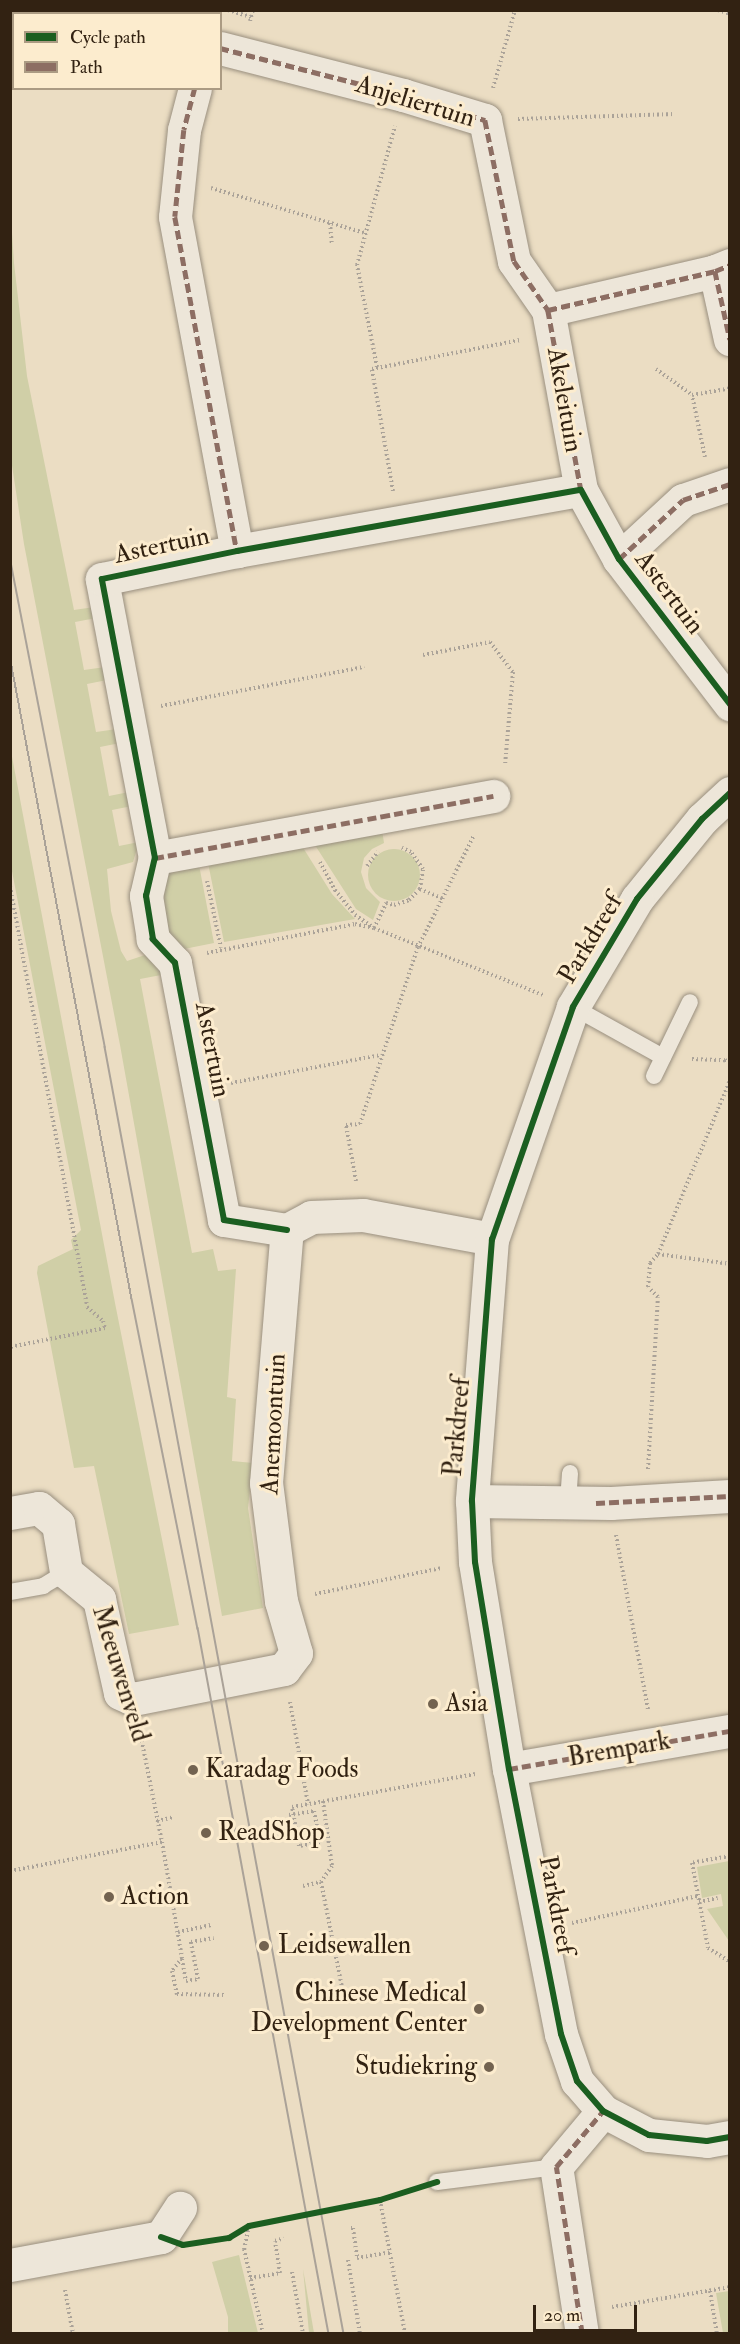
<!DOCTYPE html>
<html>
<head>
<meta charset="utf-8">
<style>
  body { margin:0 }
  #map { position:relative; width:740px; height:2344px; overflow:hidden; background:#ebddc3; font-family:"IM FELL Double Pica",serif }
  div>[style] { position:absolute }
  .green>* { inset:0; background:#d0cfa7 }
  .round { border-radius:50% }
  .path>* { height:4px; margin-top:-2px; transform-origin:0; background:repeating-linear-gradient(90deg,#aaa298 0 1.5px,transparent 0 4.5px) }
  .roads { filter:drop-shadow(0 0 2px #998f7f) drop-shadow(0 0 2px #998f7f) }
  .lane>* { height:16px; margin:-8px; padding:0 8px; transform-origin:8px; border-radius:8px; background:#ede6d9 }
  .street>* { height:33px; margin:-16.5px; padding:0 16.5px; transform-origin:16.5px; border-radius:16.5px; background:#ede6d9 }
  .secondary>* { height:33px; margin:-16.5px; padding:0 16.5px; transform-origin:16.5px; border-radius:16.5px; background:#ede6d9 }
  .tram>* { height:1.5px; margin:-0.75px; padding:0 0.75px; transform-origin:0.75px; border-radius:0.75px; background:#aaa298 }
  .quiet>* { height:4.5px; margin-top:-2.25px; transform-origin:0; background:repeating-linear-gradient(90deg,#8d6e63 0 9px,transparent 0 13.5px) }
  .cycleway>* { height:6px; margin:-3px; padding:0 3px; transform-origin:3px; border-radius:3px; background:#1b5e20 }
  .dots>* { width:16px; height:16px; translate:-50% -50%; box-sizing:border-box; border:3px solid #fcecce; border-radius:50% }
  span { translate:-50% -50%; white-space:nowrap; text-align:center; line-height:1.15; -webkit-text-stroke:6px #fcecce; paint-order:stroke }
  .street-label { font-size:26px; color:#322212 }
  .poi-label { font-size:26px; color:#322212 }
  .left { translate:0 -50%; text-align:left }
  .right { translate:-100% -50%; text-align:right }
  .frame { position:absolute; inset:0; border:12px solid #322212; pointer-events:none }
  .legend { position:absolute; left:12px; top:12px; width:210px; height:78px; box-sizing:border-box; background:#fcecce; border:2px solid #ab9b83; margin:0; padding:8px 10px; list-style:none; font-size:18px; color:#322212 }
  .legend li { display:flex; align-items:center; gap:12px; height:30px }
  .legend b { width:30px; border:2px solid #ab9b83 }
  .scale { position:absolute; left:533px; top:2305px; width:104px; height:27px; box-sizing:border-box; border:3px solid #322212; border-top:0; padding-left:8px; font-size:18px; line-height:21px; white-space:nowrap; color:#322212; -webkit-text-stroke:4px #fcecce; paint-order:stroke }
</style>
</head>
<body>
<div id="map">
  <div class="green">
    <i style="clip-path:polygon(10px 202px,14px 263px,27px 376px,74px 610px,94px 607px,96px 618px,75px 622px,84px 670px,105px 667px,107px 680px,87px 684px,96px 732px,117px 729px,120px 743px,100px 747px,109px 796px,129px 792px,132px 806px,112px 810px,119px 846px,139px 842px,133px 862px,107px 869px,111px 911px,121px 951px,127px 961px,157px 951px,161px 975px,140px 979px,192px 1253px,213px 1249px,218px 1271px,236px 1269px,227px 1397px,236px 1399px,232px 1461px,253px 1463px,248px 1508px,263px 1608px,222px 1616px,120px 1045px,24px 544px,11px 459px)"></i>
    <i style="clip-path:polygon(10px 746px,115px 1303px,179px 1625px,129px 1634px,94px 1466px,74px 1468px,37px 1273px,38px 1266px,73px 1249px,71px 1240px,81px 1230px,11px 866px)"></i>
    <i style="clip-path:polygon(382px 830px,384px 843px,372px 849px,364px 858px,361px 872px,366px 888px,380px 902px,373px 920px,356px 909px,313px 842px)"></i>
    <i style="clip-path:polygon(302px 846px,332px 894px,355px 919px,224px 942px,208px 863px)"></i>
    <i class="round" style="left:368px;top:849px;width:52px;height:52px"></i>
    <i style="clip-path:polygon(199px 865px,214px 943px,184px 949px,163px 929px,160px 876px,167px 872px)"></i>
    <i style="clip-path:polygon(729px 1861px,730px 1861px,729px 1941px,707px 1909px,723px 1906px,721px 1894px,702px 1898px,697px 1867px)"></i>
    <i style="clip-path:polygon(239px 2255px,258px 2333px,228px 2333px,228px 2317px,212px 2262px)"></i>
    <i style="clip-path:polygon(303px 2269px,314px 2333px,309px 2333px)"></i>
    <i style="clip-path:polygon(729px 2291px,729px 2333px,723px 2333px,716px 2293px)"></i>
  </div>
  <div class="path">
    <i style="left:228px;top:10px;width:24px;rotate:17deg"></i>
    <i style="left:718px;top:10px;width:13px;rotate:18deg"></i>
    <i style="left:250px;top:21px;width:11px;rotate:-75deg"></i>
    <i style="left:493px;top:88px;width:81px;rotate:-74.2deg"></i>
    <i style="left:518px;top:119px;width:157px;rotate:-1.8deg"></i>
    <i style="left:211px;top:188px;width:160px;rotate:16.3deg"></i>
    <i style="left:330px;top:223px;width:21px;rotate:85deg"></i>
    <i style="left:377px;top:367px;width:104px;rotate:-101.1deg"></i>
    <i style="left:357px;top:265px;width:144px;rotate:-74.7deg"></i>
    <i style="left:656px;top:369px;width:44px;rotate:35.8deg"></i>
    <i style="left:705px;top:457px;width:63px;rotate:-101.8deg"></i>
    <i style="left:692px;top:395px;width:39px;rotate:-10deg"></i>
    <i style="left:393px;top:491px;width:124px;rotate:-99.8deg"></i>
    <i style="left:372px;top:369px;width:151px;rotate:-11.1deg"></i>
    <i style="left:423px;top:655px;width:68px;rotate:-11deg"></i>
    <i style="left:490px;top:642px;width:38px;rotate:53deg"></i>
    <i style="left:513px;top:672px;width:94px;rotate:94.9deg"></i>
    <i style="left:161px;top:706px;width:207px;rotate:-10.9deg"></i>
    <i style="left:320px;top:862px;width:32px;rotate:62deg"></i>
    <i style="left:335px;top:890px;width:32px;rotate:51deg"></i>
    <i style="left:355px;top:915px;width:23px;rotate:34deg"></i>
    <i style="left:374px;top:928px;width:28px;rotate:-64deg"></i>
    <i style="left:386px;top:903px;width:8px;rotate:14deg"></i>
    <i style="left:394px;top:905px;width:16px;rotate:-18deg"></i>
    <i style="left:409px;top:900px;width:16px;rotate:-45deg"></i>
    <i style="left:420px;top:889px;width:20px;rotate:-81deg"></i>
    <i style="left:423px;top:869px;width:21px;rotate:-125deg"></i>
    <i style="left:411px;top:852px;width:10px;rotate:-156deg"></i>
    <i style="left:367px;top:866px;width:18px;rotate:-52deg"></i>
    <i style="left:207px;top:881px;width:68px;rotate:78.2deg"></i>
    <i style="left:10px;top:886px;width:428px;rotate:79.6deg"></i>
    <i style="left:87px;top:1307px;width:21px;rotate:41deg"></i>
    <i style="left:103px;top:1321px;width:7px;rotate:74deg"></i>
    <i style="left:105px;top:1328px;width:97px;rotate:168.7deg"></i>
    <i style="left:420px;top:889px;width:25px;rotate:23deg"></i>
    <i style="left:207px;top:953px;width:151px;rotate:-11.1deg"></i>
    <i style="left:355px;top:924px;width:19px;rotate:12deg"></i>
    <i style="left:374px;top:928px;width:182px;rotate:21.6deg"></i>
    <i style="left:692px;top:1059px;width:33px;rotate:2deg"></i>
    <i style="left:725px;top:1060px;width:6px;rotate:31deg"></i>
    <i style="left:231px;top:1083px;width:153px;rotate:-10.6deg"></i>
    <i style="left:356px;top:1181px;width:57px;rotate:-100.1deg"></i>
    <i style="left:346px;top:1125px;width:14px;rotate:-4deg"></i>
    <i style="left:360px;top:1124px;width:186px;rotate:-71.9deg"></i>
    <i style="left:418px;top:947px;width:125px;rotate:-63.4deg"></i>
    <i style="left:658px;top:1254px;width:73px;rotate:7.9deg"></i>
    <i style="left:648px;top:1469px;width:172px;rotate:-86.7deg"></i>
    <i style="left:658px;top:1297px;width:14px;rotate:-135deg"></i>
    <i style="left:648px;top:1287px;width:24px;rotate:-85deg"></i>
    <i style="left:650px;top:1263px;width:12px;rotate:-48deg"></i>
    <i style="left:658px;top:1254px;width:188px;rotate:-67.5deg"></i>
    <i style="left:616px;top:1535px;width:178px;rotate:79.6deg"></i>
    <i style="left:315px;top:1594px;width:130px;rotate:-11.6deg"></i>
    <i style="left:290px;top:1702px;width:104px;rotate:80deg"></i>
    <i style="left:140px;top:1732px;width:112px;rotate:78.7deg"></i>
    <i style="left:323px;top:1801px;width:66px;rotate:82.1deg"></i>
    <i style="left:332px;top:1866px;width:19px;rotate:125deg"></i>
    <i style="left:321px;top:1882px;width:112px;rotate:78.7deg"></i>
    <i style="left:289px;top:1815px;width:25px;rotate:-9deg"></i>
    <i style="left:314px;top:1811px;width:32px;rotate:79deg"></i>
    <i style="left:320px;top:1842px;width:21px;rotate:169deg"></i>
    <i style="left:299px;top:1846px;width:40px;rotate:-100deg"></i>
    <i style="left:292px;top:1807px;width:186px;rotate:-10.2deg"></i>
    <i style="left:157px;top:1821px;width:17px;rotate:-13deg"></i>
    <i style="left:730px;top:1856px;width:39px;rotate:170deg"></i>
    <i style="left:692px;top:1863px;width:86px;rotate:79.3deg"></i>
    <i style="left:708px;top:1948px;width:26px;rotate:32deg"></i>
    <i style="left:10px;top:1871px;width:155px;rotate:-10.8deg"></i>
    <i style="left:162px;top:1842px;width:118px;rotate:80.2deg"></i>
    <i style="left:182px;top:1958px;width:16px;rotate:128deg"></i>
    <i style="left:172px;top:1971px;width:24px;rotate:78deg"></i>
    <i style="left:177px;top:1994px;width:48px;rotate:1.2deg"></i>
    <i style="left:303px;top:1886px;width:18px;rotate:-13deg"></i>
    <i style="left:699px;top:1902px;width:19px;rotate:-12deg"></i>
    <i style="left:572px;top:1923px;width:129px;rotate:-12.1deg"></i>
    <i style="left:178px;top:1932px;width:34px;rotate:-12deg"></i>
    <i style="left:182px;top:1959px;width:22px;rotate:80deg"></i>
    <i style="left:186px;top:1981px;width:12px;rotate:-9deg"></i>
    <i style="left:198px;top:1979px;width:38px;rotate:-101deg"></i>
    <i style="left:191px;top:1942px;width:23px;rotate:-10deg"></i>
    <i style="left:380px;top:2200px;width:136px;rotate:79.4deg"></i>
    <i style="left:249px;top:2226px;width:24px;rotate:102deg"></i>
    <i style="left:244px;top:2249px;width:87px;rotate:77.4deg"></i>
    <i style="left:351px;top:2228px;width:2px"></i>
    <i style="left:353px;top:2228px;width:30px;rotate:82deg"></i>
    <i style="left:357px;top:2258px;width:34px;rotate:-10deg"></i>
    <i style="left:348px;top:2260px;width:75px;rotate:80.8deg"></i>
    <i style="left:292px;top:2272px;width:63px;rotate:79.9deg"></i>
    <i style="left:250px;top:2278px;width:30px;rotate:-9deg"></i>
    <i style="left:280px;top:2273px;width:32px;rotate:-99deg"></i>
    <i style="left:275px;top:2241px;width:9px;rotate:-18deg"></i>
    <i style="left:65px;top:2290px;width:45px;rotate:79.7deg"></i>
    <i style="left:710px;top:2291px;width:44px;rotate:80.8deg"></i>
    <i style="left:612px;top:2307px;width:120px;rotate:-9.6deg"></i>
  </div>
  <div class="roads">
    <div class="lane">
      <i style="left:573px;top:1007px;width:103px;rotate:29.1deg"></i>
      <i style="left:654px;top:1076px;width:82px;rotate:-64.1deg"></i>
      <i style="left:568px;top:1502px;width:29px;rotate:-86deg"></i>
      <i style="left:10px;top:1592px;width:34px;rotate:-10deg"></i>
      <i style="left:43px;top:1586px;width:27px;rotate:-31deg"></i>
      <i style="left:437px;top:2182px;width:120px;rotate:-7.2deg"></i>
    </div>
    <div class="street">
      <i style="left:220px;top:48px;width:189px;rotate:14.4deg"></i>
      <i style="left:403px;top:95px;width:86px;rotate:17deg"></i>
      <i style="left:485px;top:120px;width:144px;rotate:78.4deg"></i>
      <i style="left:514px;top:261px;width:60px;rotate:55.2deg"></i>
      <i style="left:548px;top:310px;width:183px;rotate:79.6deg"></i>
      <i style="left:195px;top:88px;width:43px;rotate:104.7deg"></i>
      <i style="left:184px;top:130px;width:87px;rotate:95.9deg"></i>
      <i style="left:175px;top:217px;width:340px;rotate:79.5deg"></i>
      <i style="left:715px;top:271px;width:70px;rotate:77.6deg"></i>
      <i style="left:548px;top:310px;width:171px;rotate:-13.1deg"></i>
      <i style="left:715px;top:271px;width:16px;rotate:-22deg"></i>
      <i style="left:619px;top:559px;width:87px;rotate:-42.7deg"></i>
      <i style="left:683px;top:500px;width:50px;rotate:-18.8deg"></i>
      <i style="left:155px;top:858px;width:344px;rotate:-10.4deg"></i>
      <i style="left:287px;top:1230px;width:64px;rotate:-171deg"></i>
      <i style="left:224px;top:1220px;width:262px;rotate:-100.8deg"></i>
      <i style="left:175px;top:963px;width:33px;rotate:-133deg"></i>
      <i style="left:153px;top:939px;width:44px;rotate:-99.2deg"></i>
      <i style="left:146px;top:896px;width:39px;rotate:-77deg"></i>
      <i style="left:155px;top:858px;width:284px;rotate:-100.8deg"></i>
      <i style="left:102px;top:579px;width:138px;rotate:-11.7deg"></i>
      <i style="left:237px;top:551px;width:349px;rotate:-10.1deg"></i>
      <i style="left:581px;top:490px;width:79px;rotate:61.2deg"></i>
      <i style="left:619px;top:559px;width:183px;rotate:52.6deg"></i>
      <i style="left:287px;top:1230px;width:27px;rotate:-28deg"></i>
      <i style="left:311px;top:1217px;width:52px;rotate:-2.2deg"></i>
      <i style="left:363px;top:1215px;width:131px;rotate:10.5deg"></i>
      <i style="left:472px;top:1501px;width:139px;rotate:0.8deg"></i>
      <i style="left:611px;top:1503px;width:119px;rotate:-3.4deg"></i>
      <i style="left:10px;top:1513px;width:29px;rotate:-10deg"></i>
      <i style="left:39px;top:1508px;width:25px;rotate:40deg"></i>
      <i style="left:58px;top:1524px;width:49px;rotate:80.5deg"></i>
      <i style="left:66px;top:1572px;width:43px;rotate:39.3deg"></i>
      <i style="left:99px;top:1599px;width:96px;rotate:77.4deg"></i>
      <i style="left:120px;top:1693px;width:14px;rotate:25deg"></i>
      <i style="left:133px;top:1699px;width:154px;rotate:-11.2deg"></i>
      <i style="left:284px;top:1669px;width:20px;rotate:-53deg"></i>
      <i style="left:296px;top:1653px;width:54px;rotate:-106.1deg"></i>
      <i style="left:281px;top:1601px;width:119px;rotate:-97.2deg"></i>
      <i style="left:266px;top:1483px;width:254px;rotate:-85.3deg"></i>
      <i style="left:509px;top:1769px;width:224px;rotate:-9.8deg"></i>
      <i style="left:10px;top:2265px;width:154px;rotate:-10.5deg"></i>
      <i style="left:161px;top:2237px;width:35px;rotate:-57deg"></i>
      <i style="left:582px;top:2334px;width:169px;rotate:-98.8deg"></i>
      <i style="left:556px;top:2167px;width:73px;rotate:-50deg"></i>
    </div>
    <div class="secondary">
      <i style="left:730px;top:793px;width:38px;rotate:137deg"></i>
      <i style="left:702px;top:819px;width:103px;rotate:129.1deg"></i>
      <i style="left:637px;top:899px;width:126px;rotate:120.7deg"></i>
      <i style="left:573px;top:1007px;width:246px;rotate:109.2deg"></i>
      <i style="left:492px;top:1239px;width:263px;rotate:94.4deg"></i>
      <i style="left:472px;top:1501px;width:61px;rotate:87.2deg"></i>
      <i style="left:475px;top:1562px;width:210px;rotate:80.7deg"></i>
      <i style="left:509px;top:1769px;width:270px;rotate:78.9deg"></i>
      <i style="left:561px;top:2034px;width:50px;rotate:71.2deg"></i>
      <i style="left:577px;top:2081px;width:40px;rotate:49deg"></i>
      <i style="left:603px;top:2111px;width:52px;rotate:27.6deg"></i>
      <i style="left:649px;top:2135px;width:58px;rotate:5.9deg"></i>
      <i style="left:707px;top:2141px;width:23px;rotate:-10deg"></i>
    </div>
  </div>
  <div class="tram">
    <i style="left:10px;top:557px;width:499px;rotate:79deg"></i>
    <i style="left:105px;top:1047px;width:1309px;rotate:79.48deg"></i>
    <i style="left:10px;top:656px;width:654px;rotate:79.26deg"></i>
    <i style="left:132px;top:1299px;width:336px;rotate:78.7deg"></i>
    <i style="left:198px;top:1628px;width:718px;rotate:79.49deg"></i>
  </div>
  <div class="quiet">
    <i style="left:220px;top:48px;width:189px;rotate:14.4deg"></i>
    <i style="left:403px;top:95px;width:86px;rotate:17deg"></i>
    <i style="left:485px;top:120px;width:144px;rotate:78.4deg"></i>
    <i style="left:514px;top:261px;width:60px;rotate:55.2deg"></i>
    <i style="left:548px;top:310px;width:183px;rotate:79.6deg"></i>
    <i style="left:195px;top:88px;width:43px;rotate:104.7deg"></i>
    <i style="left:184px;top:130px;width:87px;rotate:95.9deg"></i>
    <i style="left:175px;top:217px;width:340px;rotate:79.5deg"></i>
    <i style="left:715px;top:271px;width:70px;rotate:77.6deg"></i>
    <i style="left:548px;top:310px;width:171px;rotate:-13.1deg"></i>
    <i style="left:715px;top:271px;width:16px;rotate:-22deg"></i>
    <i style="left:617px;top:555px;width:4px;rotate:63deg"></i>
    <i style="left:619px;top:559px;width:87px;rotate:-42.7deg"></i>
    <i style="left:683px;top:500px;width:50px;rotate:-18.8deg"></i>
    <i style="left:155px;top:858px;width:344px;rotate:-10.4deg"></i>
    <i style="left:596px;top:1503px;width:134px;rotate:-3deg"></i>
    <i style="left:509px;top:1769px;width:224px;rotate:-9.8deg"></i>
    <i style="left:582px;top:2334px;width:169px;rotate:-98.8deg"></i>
    <i style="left:556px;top:2167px;width:73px;rotate:-50deg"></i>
  </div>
  <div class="cycleway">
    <i style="left:730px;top:793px;width:38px;rotate:137deg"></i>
    <i style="left:702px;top:819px;width:103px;rotate:129.1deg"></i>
    <i style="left:637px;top:899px;width:126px;rotate:120.7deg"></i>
    <i style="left:573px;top:1007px;width:246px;rotate:109.2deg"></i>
    <i style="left:492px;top:1239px;width:263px;rotate:94.4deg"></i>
    <i style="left:472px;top:1501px;width:61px;rotate:87.2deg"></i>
    <i style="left:475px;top:1562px;width:210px;rotate:80.7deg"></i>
    <i style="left:509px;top:1769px;width:270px;rotate:78.9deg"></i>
    <i style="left:561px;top:2034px;width:50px;rotate:71.2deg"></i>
    <i style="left:577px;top:2081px;width:40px;rotate:49deg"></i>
    <i style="left:603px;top:2111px;width:52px;rotate:27.6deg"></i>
    <i style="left:649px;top:2135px;width:58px;rotate:5.9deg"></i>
    <i style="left:707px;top:2141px;width:23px;rotate:-10deg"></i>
    <i style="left:287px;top:1230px;width:64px;rotate:-171deg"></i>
    <i style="left:224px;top:1220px;width:262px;rotate:-100.8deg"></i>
    <i style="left:175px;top:963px;width:33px;rotate:-133deg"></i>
    <i style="left:153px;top:939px;width:44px;rotate:-99.2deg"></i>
    <i style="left:146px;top:896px;width:39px;rotate:-77deg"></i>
    <i style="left:155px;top:858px;width:284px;rotate:-100.8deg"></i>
    <i style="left:102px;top:579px;width:138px;rotate:-11.7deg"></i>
    <i style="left:237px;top:551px;width:349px;rotate:-10.1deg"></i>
    <i style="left:581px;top:490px;width:79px;rotate:61.2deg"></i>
    <i style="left:619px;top:559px;width:183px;rotate:52.6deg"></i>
    <i style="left:161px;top:2237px;width:23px;rotate:20deg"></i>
    <i style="left:183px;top:2245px;width:47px;rotate:-8.7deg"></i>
    <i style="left:229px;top:2238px;width:23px;rotate:-31deg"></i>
    <i style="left:249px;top:2226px;width:134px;rotate:-11.2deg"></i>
    <i style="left:380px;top:2200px;width:60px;rotate:-17.5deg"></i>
  </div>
  <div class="dots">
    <i style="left:433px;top:1704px;background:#736350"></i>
    <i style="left:193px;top:1770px;background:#736350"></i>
    <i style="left:206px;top:1833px;background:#736350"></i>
    <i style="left:109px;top:1897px;background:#736350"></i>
    <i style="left:264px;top:1946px;background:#736350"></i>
    <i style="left:479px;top:2009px;background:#736350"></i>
    <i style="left:489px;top:2067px;background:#736350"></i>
  </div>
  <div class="street-label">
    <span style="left:415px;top:102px;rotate:17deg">Anjeliertuin</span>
    <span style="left:564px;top:400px;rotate:80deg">Akeleituin</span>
    <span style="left:162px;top:546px;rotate:-12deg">Astertuin</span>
    <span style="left:669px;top:593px;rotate:53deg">Astertuin</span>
    <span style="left:591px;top:939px;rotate:-59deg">Parkdreef</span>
    <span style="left:212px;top:1050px;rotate:79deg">Astertuin</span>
    <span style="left:274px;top:1424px;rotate:-87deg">Anemoontuin</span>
    <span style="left:458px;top:1427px;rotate:-85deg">Parkdreef</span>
    <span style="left:120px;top:1674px;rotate:73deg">Meeuwenveld</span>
    <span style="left:619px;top:1750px;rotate:-10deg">Brempark</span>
    <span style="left:556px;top:1905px;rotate:79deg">Parkdreef</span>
  </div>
  <div class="poi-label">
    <span class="left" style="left:445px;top:1704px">Asia</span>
    <span class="left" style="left:205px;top:1770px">Karadag Foods</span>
    <span class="left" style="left:218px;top:1833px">ReadShop</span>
    <span class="left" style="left:121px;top:1897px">Action</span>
    <span class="left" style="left:278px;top:1946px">Leidsewallen</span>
    <span class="right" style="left:467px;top:2009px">Chinese Medical<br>Development Center</span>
    <span class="right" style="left:477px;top:2067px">Studiekring</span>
  </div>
  <div class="frame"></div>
  <ul class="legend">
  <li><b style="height:8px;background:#1b5e20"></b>Cycle path</li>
  <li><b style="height:8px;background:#8d6e63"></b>Path</li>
  </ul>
  <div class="scale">20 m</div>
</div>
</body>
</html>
